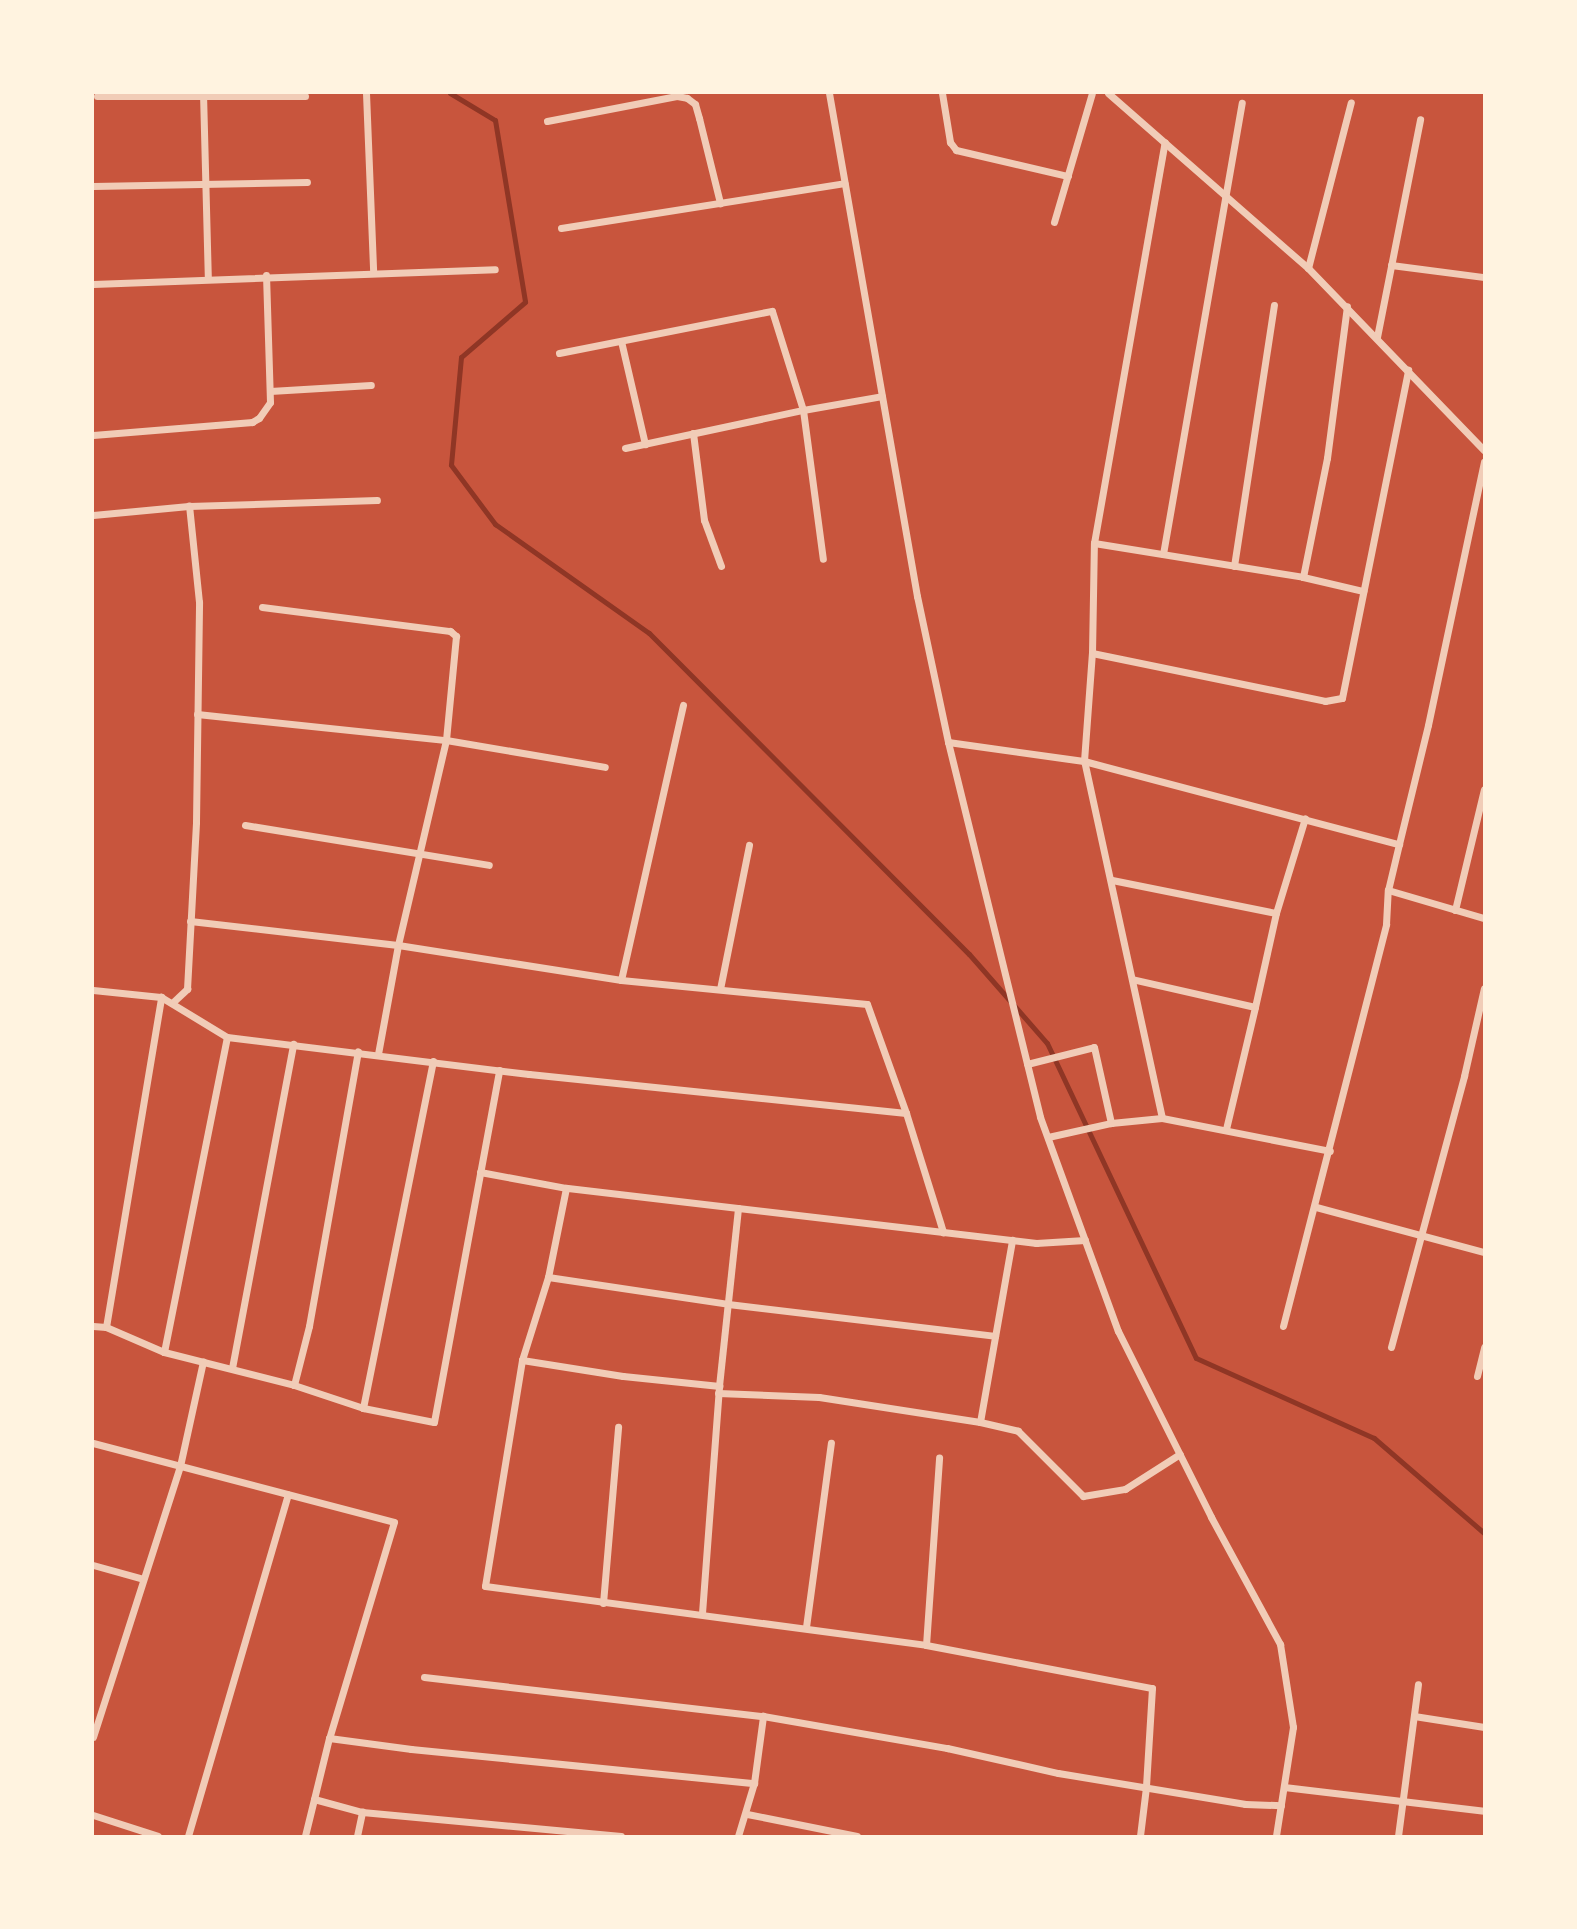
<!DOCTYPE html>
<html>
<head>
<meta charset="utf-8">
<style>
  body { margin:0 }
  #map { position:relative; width:1577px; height:1929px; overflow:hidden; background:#c8553d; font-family:"Sofia Sans Condensed",sans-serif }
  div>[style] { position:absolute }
  .stream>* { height:5px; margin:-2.5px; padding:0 2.5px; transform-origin:2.5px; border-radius:2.5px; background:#8f3625 }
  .minor>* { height:7px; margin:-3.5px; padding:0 3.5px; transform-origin:3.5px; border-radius:3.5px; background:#f1ccb7 }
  span { translate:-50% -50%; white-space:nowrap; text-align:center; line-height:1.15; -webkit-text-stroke:7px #fff3e0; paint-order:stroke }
  .frame { position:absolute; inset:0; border:94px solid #fff3e0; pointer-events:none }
</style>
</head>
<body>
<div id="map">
  <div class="stream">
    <i style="left:450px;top:93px;width:52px;rotate:31deg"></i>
    <i style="left:495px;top:120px;width:184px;rotate:80.6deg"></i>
    <i style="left:525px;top:302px;width:84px;rotate:139.3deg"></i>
    <i style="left:461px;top:357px;width:108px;rotate:95.3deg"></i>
    <i style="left:451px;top:465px;width:74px;rotate:53.3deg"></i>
    <i style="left:495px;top:524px;width:189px;rotate:35.3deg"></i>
    <i style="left:649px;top:633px;width:453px;rotate:45.1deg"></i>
    <i style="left:969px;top:954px;width:118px;rotate:48.8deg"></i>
    <i style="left:1047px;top:1043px;width:348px;rotate:64.7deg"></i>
    <i style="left:1196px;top:1358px;width:195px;rotate:24.2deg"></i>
    <i style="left:1374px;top:1438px;width:145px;rotate:40.8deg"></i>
  </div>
  <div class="minor">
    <i style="left:203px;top:93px;width:185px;rotate:88.5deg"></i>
    <i style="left:366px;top:93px;width:178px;rotate:87.7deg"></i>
    <i style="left:829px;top:93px;width:511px;rotate:80.08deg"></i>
    <i style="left:917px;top:596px;width:149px;rotate:78deg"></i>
    <i style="left:948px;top:742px;width:386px;rotate:76.2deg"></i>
    <i style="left:1040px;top:1117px;width:228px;rotate:70deg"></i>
    <i style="left:1118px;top:1331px;width:208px;rotate:63.4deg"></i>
    <i style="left:1211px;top:1517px;width:145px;rotate:61.5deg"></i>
    <i style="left:1280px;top:1644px;width:84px;rotate:81.1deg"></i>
    <i style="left:1293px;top:1727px;width:110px;rotate:98.9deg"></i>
    <i style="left:942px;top:93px;width:50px;rotate:80.7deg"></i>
    <i style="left:950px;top:142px;width:10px;rotate:53deg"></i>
    <i style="left:956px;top:150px;width:115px;rotate:13.1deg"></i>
    <i style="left:1108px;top:93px;width:266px;rotate:41.2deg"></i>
    <i style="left:1308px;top:268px;width:253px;rotate:46deg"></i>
    <i style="left:97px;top:96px;width:208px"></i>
    <i style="left:547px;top:121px;width:132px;rotate:-10.9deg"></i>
    <i style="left:677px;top:96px;width:10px;rotate:11deg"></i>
    <i style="left:687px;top:98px;width:10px;rotate:37deg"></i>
    <i style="left:695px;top:104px;width:15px;rotate:74deg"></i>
    <i style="left:699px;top:118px;width:88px;rotate:76.1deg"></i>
    <i style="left:93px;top:186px;width:214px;rotate:-1.1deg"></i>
    <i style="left:1054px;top:222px;width:134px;rotate:-73.6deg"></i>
    <i style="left:561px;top:228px;width:287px;rotate:-9deg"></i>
    <i style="left:1391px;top:265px;width:94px;rotate:7.4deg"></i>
    <i style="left:1308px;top:268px;width:171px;rotate:-75.5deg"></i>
    <i style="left:93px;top:284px;width:402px;rotate:-2.1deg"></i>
    <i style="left:1377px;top:337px;width:222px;rotate:-78.8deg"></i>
    <i style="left:621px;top:341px;width:106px;rotate:76.9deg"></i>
    <i style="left:559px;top:353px;width:217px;rotate:-11.2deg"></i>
    <i style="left:772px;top:311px;width:104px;rotate:72.6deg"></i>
    <i style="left:803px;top:410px;width:80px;rotate:-10deg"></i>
    <i style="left:270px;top:391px;width:101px;rotate:-3.4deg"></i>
    <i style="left:693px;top:433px;width:88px;rotate:82.8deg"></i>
    <i style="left:704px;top:520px;width:49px;rotate:69.7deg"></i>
    <i style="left:93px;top:435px;width:160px;rotate:-4.7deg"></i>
    <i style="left:252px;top:422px;width:8px;rotate:-30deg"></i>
    <i style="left:259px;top:418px;width:19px;rotate:-55deg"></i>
    <i style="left:270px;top:402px;width:127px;rotate:-91.8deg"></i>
    <i style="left:625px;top:448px;width:182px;rotate:-12.1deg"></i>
    <i style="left:803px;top:410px;width:150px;rotate:82.4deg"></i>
    <i style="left:93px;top:515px;width:96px;rotate:-5.4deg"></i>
    <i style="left:189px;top:506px;width:188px;rotate:-1.8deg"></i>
    <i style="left:1094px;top:543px;width:212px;rotate:9.2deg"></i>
    <i style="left:1303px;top:577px;width:121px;rotate:-78.6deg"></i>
    <i style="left:1327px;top:458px;width:153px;rotate:-82.5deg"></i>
    <i style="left:1163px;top:554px;width:458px;rotate:-80.1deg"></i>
    <i style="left:1234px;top:566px;width:264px;rotate:-81.3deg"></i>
    <i style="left:1303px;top:577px;width:62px;rotate:13.1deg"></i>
    <i style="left:262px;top:607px;width:190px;rotate:7.3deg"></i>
    <i style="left:450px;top:631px;width:8px;rotate:40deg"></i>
    <i style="left:456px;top:636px;width:104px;rotate:95.5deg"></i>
    <i style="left:446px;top:740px;width:211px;rotate:103.2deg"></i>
    <i style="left:398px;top:945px;width:111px;rotate:100.4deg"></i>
    <i style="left:1092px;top:653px;width:238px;rotate:11.6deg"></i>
    <i style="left:1325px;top:701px;width:17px;rotate:-10deg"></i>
    <i style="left:1342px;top:698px;width:335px;rotate:-78.6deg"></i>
    <i style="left:197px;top:714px;width:250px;rotate:6deg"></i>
    <i style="left:446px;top:740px;width:161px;rotate:9.6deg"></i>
    <i style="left:948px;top:742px;width:137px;rotate:8deg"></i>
    <i style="left:1084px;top:761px;width:326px;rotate:14.8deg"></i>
    <i style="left:1399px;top:844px;width:47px;rotate:103.4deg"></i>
    <i style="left:1388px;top:890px;width:100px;rotate:16.3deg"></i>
    <i style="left:245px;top:825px;width:247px;rotate:9.3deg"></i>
    <i style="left:1399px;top:844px;width:122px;rotate:-76.3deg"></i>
    <i style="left:1428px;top:725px;width:269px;rotate:-78deg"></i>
    <i style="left:1112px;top:880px;width:167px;rotate:11.4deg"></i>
    <i style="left:1276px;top:913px;width:96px;rotate:102.6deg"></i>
    <i style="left:1255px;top:1007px;width:126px;rotate:-167.2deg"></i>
    <i style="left:1455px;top:910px;width:124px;rotate:-76.5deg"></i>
    <i style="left:1276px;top:913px;width:99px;rotate:-73deg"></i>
    <i style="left:190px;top:921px;width:209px;rotate:6.6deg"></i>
    <i style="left:398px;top:945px;width:226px;rotate:8.9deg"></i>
    <i style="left:621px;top:980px;width:247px;rotate:5.6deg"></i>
    <i style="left:867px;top:1004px;width:116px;rotate:70.3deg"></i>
    <i style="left:621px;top:980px;width:282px;rotate:-77.3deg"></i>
    <i style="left:720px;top:989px;width:147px;rotate:-78.6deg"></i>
    <i style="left:93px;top:990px;width:68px;rotate:5.9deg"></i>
    <i style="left:161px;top:997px;width:77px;rotate:31.2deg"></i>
    <i style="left:227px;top:1037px;width:304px;rotate:7deg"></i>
    <i style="left:529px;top:1074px;width:379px;rotate:5.9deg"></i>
    <i style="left:906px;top:1113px;width:125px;rotate:72.7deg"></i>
    <i style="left:943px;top:1232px;width:94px;rotate:6.7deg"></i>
    <i style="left:1036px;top:1243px;width:49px;rotate:-3.5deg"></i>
    <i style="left:172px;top:1003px;width:21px;rotate:-43deg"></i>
    <i style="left:187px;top:989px;width:167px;rotate:-86.9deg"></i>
    <i style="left:196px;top:822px;width:220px;rotate:-89.2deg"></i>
    <i style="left:199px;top:602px;width:97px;rotate:-95.9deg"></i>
    <i style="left:1027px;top:1064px;width:69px;rotate:-14.2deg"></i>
    <i style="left:1094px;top:1047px;width:78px;rotate:77.4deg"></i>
    <i style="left:1111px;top:1123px;width:51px;rotate:-5.6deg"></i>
    <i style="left:1162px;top:1118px;width:171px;rotate:11.1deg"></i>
    <i style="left:1162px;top:1118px;width:365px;rotate:-102.3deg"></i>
    <i style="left:1084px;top:761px;width:108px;rotate:-85.8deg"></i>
    <i style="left:1092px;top:653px;width:110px;rotate:-89deg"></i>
    <i style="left:1094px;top:543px;width:407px;rotate:-80deg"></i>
    <i style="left:1226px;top:1129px;width:125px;rotate:-76.6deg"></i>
    <i style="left:1048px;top:1137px;width:65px;rotate:-12.5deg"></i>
    <i style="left:480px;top:1172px;width:87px;rotate:10.5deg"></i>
    <i style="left:1316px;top:1207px;width:174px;rotate:15deg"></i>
    <i style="left:943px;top:1232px;width:380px;rotate:-173.3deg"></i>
    <i style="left:566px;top:1188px;width:91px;rotate:101.4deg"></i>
    <i style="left:548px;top:1277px;width:87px;rotate:107.4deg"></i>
    <i style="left:522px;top:1360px;width:229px;rotate:99.3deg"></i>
    <i style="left:485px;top:1586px;width:445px;rotate:7.6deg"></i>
    <i style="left:926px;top:1645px;width:230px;rotate:10.8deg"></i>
    <i style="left:1152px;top:1688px;width:99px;rotate:93.5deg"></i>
    <i style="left:1146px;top:1787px;width:49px;rotate:97deg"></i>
    <i style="left:548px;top:1277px;width:182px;rotate:8.5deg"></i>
    <i style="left:728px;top:1304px;width:269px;rotate:6.8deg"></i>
    <i style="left:93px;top:1326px;width:13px;rotate:4deg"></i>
    <i style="left:106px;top:1327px;width:63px;rotate:23.3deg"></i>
    <i style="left:164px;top:1352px;width:134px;rotate:14.2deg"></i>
    <i style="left:294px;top:1385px;width:73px;rotate:18.4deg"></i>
    <i style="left:363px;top:1408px;width:72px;rotate:11.2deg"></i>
    <i style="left:434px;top:1422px;width:358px;rotate:-79.5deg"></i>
    <i style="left:1283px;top:1326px;width:415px;rotate:-75.6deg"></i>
    <i style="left:1386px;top:924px;width:34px;rotate:-87deg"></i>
    <i style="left:106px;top:1327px;width:335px;rotate:-80.5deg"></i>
    <i style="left:1391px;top:1347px;width:281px;rotate:-74.9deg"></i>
    <i style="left:1464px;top:1076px;width:90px;rotate:-77.2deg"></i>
    <i style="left:164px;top:1352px;width:321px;rotate:-78.7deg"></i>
    <i style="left:522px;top:1360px;width:102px;rotate:9deg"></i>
    <i style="left:623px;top:1376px;width:97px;rotate:5.9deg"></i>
    <i style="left:232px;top:1368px;width:330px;rotate:-79.3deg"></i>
    <i style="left:1477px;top:1376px;width:30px;rotate:-76deg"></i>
    <i style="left:294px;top:1385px;width:61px;rotate:-75.7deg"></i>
    <i style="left:309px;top:1326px;width:279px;rotate:-79.9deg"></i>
    <i style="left:718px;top:1393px;width:101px;rotate:2.3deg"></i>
    <i style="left:819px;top:1397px;width:163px;rotate:8.8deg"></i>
    <i style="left:980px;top:1422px;width:185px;rotate:-80deg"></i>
    <i style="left:363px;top:1408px;width:354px;rotate:-78.6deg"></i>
    <i style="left:980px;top:1422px;width:39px;rotate:13deg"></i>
    <i style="left:1018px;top:1431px;width:92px;rotate:45deg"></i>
    <i style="left:1083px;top:1496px;width:43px;rotate:-9.5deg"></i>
    <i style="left:1125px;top:1489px;width:65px;rotate:-32.5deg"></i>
    <i style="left:93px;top:1443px;width:311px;rotate:14.7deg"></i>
    <i style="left:394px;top:1522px;width:226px;rotate:106.7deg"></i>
    <i style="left:329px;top:1738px;width:101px;rotate:103.8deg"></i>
    <i style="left:93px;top:1565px;width:52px;rotate:15.6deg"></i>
    <i style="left:603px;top:1603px;width:177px;rotate:-85.1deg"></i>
    <i style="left:702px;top:1613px;width:228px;rotate:-85.7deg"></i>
    <i style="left:719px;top:1386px;width:179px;rotate:-83.9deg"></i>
    <i style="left:806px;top:1627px;width:186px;rotate:-82.3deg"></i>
    <i style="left:926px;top:1645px;width:188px;rotate:-86deg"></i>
    <i style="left:424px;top:1677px;width:341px;rotate:6.6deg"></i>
    <i style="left:763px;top:1716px;width:187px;rotate:9.9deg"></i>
    <i style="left:947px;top:1748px;width:114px;rotate:12.7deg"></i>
    <i style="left:1058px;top:1773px;width:190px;rotate:9.4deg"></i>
    <i style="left:1245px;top:1804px;width:36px;rotate:2deg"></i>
    <i style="left:1414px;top:1716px;width:71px;rotate:8.9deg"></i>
    <i style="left:93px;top:1737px;width:285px;rotate:-72.2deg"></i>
    <i style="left:180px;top:1466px;width:107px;rotate:-77.6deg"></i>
    <i style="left:329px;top:1738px;width:83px;rotate:7.6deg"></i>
    <i style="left:411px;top:1749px;width:345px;rotate:5.7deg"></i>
    <i style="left:754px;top:1783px;width:68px;rotate:-82.3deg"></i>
    <i style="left:1284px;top:1787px;width:201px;rotate:6.8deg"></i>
    <i style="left:314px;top:1799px;width:50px;rotate:15.2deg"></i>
    <i style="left:362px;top:1812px;width:260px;rotate:5.3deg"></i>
    <i style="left:747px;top:1814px;width:112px;rotate:11.3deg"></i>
    <i style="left:93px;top:1815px;width:68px;rotate:17.9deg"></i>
    <i style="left:188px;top:1836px;width:356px;rotate:-73.7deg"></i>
    <i style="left:357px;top:1836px;width:25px;rotate:-78deg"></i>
    <i style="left:738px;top:1836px;width:55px;rotate:-73.2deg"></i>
    <i style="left:1398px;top:1836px;width:153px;rotate:-82.5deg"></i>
  </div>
  <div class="frame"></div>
</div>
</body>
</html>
